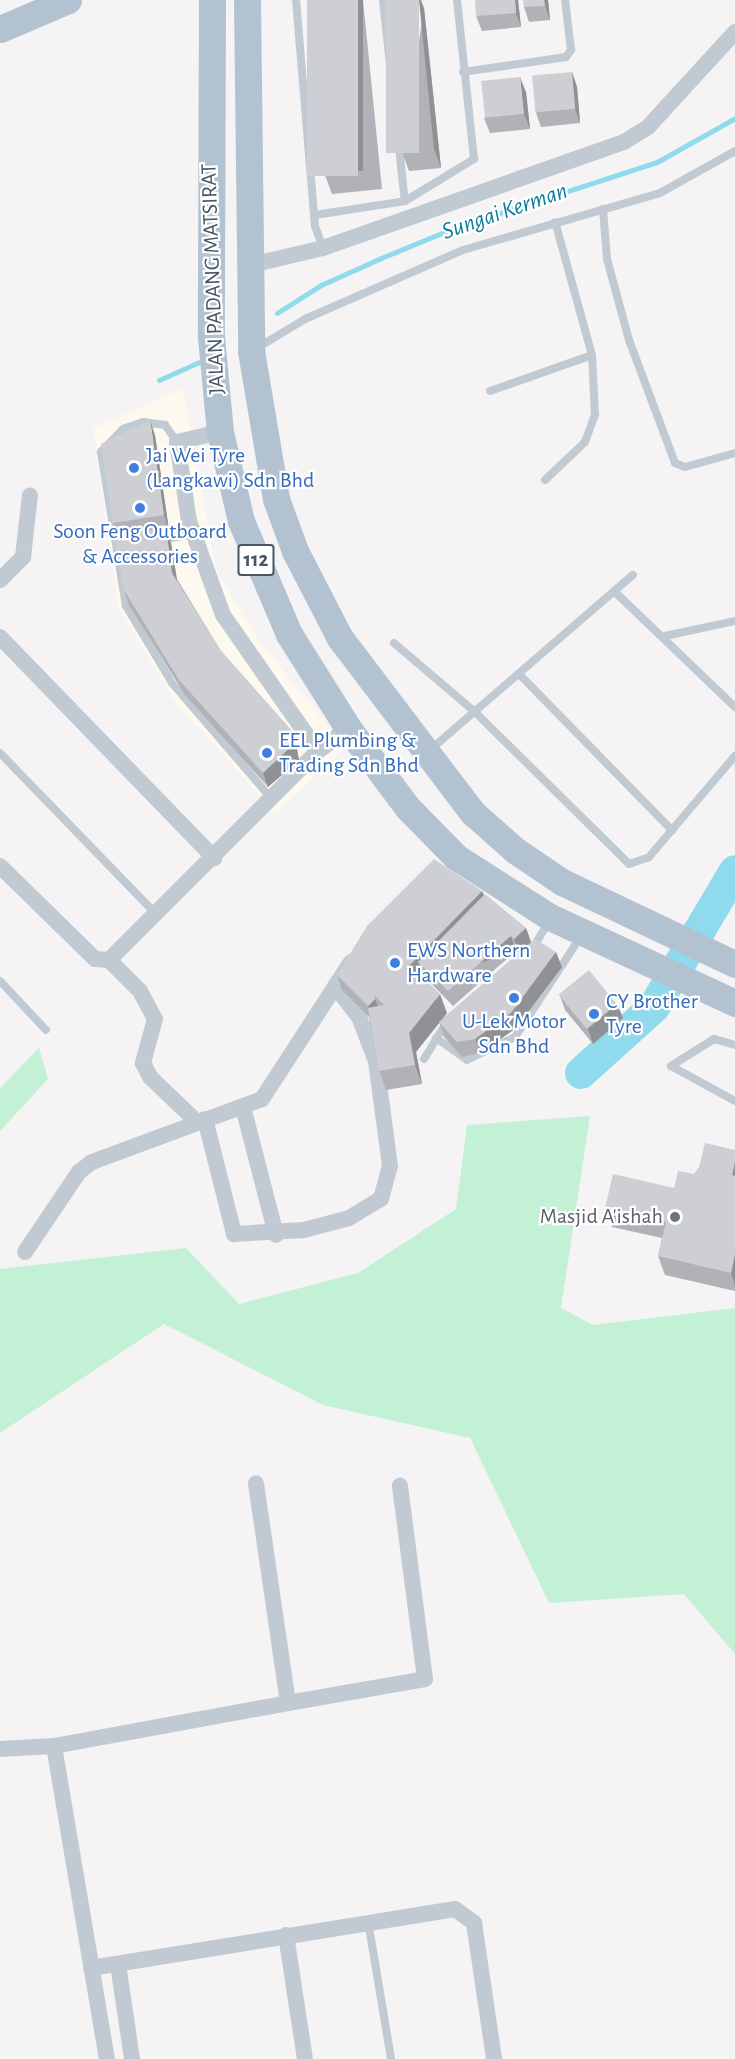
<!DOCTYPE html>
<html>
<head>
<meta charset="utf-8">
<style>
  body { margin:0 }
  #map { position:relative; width:735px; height:2059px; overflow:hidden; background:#f5f3f3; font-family:"Alegreya Sans",sans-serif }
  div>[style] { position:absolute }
  .commercial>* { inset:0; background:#fdf9ef }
  .green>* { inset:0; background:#c3f1d5 }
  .stream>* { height:5px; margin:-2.5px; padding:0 2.5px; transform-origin:2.5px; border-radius:2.5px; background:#90daee }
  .river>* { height:32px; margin:-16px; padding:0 16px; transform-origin:16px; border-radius:16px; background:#90daee }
  .lane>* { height:8px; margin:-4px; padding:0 4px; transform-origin:4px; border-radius:4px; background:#c1cad2 }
  .street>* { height:16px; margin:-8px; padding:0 8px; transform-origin:8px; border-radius:8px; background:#c1cad2 }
  .primary>* { height:27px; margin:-13.5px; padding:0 13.5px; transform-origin:13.5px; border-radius:13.5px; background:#b3c2d1 }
  .wall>* { inset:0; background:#b0b2b7 }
  .shaded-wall>* { inset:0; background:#909195; transform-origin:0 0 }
  .building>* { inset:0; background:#cdcfd5; transform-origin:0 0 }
  .dots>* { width:16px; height:16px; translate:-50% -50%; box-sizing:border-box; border:3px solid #fff; border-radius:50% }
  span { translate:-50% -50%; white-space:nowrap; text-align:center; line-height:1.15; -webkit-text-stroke:4.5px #fff; paint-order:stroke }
  .shield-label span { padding:2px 4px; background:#fff; border:2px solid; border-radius:4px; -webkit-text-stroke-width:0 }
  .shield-label { font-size:21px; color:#4a5661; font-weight:700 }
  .street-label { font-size:22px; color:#4a5661 }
  .shop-label { font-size:22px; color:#366cbe }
  .left { translate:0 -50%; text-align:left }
  .worship-label { font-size:22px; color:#5b616d }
  .right { translate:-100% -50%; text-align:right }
  .water-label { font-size:24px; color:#0c7c9b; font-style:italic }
</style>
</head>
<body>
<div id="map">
  <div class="commercial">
    <i style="clip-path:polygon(183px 389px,216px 571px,258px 639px,345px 748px,276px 813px,175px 702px,118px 607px,93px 428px)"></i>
  </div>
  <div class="green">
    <i style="clip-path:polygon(39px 1048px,48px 1079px,0 1131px,0 1088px)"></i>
    <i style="clip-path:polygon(590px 1116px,561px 1308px,593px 1325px,735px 1308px,735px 1654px,684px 1594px,549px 1603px,470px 1438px,323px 1405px,164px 1324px,0 1433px,0 1269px,186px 1248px,239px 1304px,358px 1273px,456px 1209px,467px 1125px)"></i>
  </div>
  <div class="stream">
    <i style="left:277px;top:313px;width:52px;rotate:-32.5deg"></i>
    <i style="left:321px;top:285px;width:66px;rotate:-24.2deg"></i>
    <i style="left:381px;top:258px;width:79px;rotate:-22.3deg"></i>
    <i style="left:454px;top:228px;width:213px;rotate:-18deg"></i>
    <i style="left:657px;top:162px;width:90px;rotate:-29.4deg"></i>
    <i style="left:159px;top:380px;width:49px;rotate:-24deg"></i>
  </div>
  <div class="river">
    <i style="left:581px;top:1073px;width:98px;rotate:-42.1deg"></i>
    <i style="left:654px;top:1007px;width:158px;rotate:-59.2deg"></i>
  </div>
  <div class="lane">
    <i style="left:296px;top:0;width:227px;rotate:85.2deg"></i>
    <i style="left:315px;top:226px;width:23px;rotate:70deg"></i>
    <i style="left:383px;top:0;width:202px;rotate:83.8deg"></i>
    <i style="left:463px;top:72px;width:104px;rotate:-8.3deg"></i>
    <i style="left:566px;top:57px;width:9px;rotate:-54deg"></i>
    <i style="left:571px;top:50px;width:50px;rotate:-96.8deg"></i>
    <i style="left:603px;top:209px;width:50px;rotate:85.4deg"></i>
    <i style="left:607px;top:259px;width:84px;rotate:74.8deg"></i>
    <i style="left:629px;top:340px;width:131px;rotate:69.5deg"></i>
    <i style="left:675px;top:463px;width:11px;rotate:22deg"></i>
    <i style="left:685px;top:467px;width:52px;rotate:-15.6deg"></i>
    <i style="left:315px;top:215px;width:91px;rotate:-8.8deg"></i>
    <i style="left:405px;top:201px;width:81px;rotate:-31.3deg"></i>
    <i style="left:474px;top:159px;width:160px;rotate:-96.1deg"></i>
    <i style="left:257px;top:348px;width:56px;rotate:-31.1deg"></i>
    <i style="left:305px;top:319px;width:172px;rotate:-23.6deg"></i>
    <i style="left:463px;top:250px;width:205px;rotate:-16.1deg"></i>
    <i style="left:660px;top:193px;width:86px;rotate:-29.2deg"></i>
    <i style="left:490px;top:391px;width:108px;rotate:-19.4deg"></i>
    <i style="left:177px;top:442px;width:21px;rotate:-125deg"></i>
    <i style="left:165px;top:425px;width:22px;rotate:-172deg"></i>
    <i style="left:143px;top:422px;width:21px;rotate:161deg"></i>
    <i style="left:123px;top:429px;width:32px;rotate:134deg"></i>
    <i style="left:101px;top:452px;width:156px;rotate:80.8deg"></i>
    <i style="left:126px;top:606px;width:90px;rotate:59.1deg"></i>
    <i style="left:172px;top:683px;width:152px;rotate:49.3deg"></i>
    <i style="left:545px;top:480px;width:55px;rotate:-43.5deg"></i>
    <i style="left:585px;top:442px;width:30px;rotate:-70deg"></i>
    <i style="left:595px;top:414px;width:59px;rotate:-92.9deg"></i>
    <i style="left:592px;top:355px;width:138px;rotate:-105.5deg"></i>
    <i style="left:160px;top:540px;width:34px;rotate:-10deg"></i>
    <i style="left:614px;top:591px;width:168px;rotate:43.8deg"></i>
    <i style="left:665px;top:636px;width:72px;rotate:-12.1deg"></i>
    <i style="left:394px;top:643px;width:106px;rotate:40.4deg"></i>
    <i style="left:475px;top:712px;width:216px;rotate:44.6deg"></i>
    <i style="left:629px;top:864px;width:21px;rotate:-19deg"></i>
    <i style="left:649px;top:857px;width:133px;rotate:-49.6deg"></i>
    <i style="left:519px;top:674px;width:219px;rotate:45.6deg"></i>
    <i style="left:430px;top:750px;width:268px;rotate:-40.8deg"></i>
    <i style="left:0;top:753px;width:224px;rotate:45.9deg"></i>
    <i style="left:533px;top:948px;width:31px;rotate:-59deg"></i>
    <i style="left:0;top:981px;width:67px;rotate:46.8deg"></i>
    <i style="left:436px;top:1038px;width:38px;rotate:35deg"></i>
    <i style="left:467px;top:1060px;width:53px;rotate:-25.6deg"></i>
    <i style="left:515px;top:1037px;width:121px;rotate:-56.8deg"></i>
    <i style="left:735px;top:1045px;width:22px;rotate:-164deg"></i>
    <i style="left:714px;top:1039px;width:51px;rotate:147.9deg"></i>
    <i style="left:671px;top:1066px;width:73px;rotate:28.7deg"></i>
    <i style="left:424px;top:1059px;width:46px;rotate:-58.4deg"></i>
    <i style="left:368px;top:1921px;width:140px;rotate:80.5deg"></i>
  </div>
  <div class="street">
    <i style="left:251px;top:265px;width:74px;rotate:-13.3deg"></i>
    <i style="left:323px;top:248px;width:319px;rotate:-19.4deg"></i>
    <i style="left:624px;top:142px;width:28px;rotate:-32deg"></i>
    <i style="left:648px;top:127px;width:129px;rotate:-47.5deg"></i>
    <i style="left:220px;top:432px;width:44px;rotate:166.9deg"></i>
    <i style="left:177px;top:442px;width:80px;rotate:81.4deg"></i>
    <i style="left:189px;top:521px;width:100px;rotate:70.1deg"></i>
    <i style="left:223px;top:615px;width:166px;rotate:55.1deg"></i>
    <i style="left:318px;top:751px;width:38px;rotate:-37deg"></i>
    <i style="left:0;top:580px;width:33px;rotate:-45deg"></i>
    <i style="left:23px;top:557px;width:62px;rotate:-83.6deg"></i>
    <i style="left:0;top:637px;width:308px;rotate:45.9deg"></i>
    <i style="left:0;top:866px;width:133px;rotate:44.4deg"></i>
    <i style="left:95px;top:959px;width:14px;rotate:4deg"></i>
    <i style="left:109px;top:960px;width:296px;rotate:-45deg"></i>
    <i style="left:109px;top:960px;width:44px;rotate:45deg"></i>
    <i style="left:140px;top:991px;width:32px;rotate:62deg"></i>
    <i style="left:155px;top:1019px;width:46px;rotate:105.3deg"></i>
    <i style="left:143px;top:1063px;width:16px;rotate:63deg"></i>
    <i style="left:150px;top:1077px;width:64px;rotate:43.7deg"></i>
    <i style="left:243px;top:1107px;width:132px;rotate:75.5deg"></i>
    <i style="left:205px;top:1119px;width:119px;rotate:75.8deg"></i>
    <i style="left:234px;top:1234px;width:70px;rotate:-3.3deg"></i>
    <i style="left:304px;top:1230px;width:47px;rotate:-14.9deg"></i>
    <i style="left:349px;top:1218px;width:37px;rotate:-31deg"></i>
    <i style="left:381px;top:1199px;width:34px;rotate:-75deg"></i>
    <i style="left:390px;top:1166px;width:106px;rotate:-97.6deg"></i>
    <i style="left:376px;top:1061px;width:47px;rotate:-111.1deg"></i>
    <i style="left:359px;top:1017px;width:39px;rotate:-128deg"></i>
    <i style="left:25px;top:1252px;width:97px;rotate:-56deg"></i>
    <i style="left:79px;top:1172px;width:16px;rotate:-38deg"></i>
    <i style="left:92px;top:1162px;width:181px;rotate:-20.3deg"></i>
    <i style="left:262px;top:1099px;width:163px;rotate:-57deg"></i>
    <i style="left:288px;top:1703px;width:139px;rotate:-9.9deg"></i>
    <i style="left:425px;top:1679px;width:195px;rotate:-97.4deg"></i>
    <i style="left:54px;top:1746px;width:317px;rotate:80.4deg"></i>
    <i style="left:0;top:1749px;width:54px;rotate:-3.2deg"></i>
    <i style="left:54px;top:1746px;width:238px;rotate:-10.4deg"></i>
    <i style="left:288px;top:1703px;width:222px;rotate:-98.3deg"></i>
    <i style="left:286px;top:1935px;width:125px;rotate:81.3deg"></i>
    <i style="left:118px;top:1964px;width:96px;rotate:81.6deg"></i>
    <i style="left:91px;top:1968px;width:369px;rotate:-9.2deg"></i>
    <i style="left:455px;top:1909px;width:24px;rotate:36deg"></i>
    <i style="left:474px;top:1923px;width:137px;rotate:81.6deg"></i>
  </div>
  <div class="primary">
    <i style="left:212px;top:0;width:337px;rotate:90.2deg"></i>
    <i style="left:211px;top:337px;width:95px;rotate:84.6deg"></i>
    <i style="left:220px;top:432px;width:91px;rotate:76.7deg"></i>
    <i style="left:241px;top:521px;width:123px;rotate:67deg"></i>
    <i style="left:289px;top:634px;width:111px;rotate:57.9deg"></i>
    <i style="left:348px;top:728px;width:99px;rotate:53.2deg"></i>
    <i style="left:407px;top:807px;width:70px;rotate:45.6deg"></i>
    <i style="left:456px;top:857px;width:112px;rotate:32.6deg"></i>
    <i style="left:550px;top:917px;width:204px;rotate:24.9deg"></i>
    <i style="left:247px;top:0;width:351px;rotate:89.3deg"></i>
    <i style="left:251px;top:351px;width:150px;rotate:80.4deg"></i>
    <i style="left:276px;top:499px;width:55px;rotate:69.9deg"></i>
    <i style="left:295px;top:551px;width:98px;rotate:62.7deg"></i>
    <i style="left:340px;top:638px;width:220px;rotate:52.8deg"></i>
    <i style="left:473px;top:813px;width:57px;rotate:41.5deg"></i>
    <i style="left:516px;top:851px;width:55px;rotate:34deg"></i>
    <i style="left:562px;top:882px;width:191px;rotate:25.4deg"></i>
    <i style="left:0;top:29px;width:74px;rotate:-23.1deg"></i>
  </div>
  <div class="wall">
    <i style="clip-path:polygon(363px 0,382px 189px,332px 194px,325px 175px)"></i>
    <i style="clip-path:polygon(518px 0,521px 27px,482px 31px,476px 16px)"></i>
    <i style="clip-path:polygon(548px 0,550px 20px,529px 22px,524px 7px)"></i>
    <i style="clip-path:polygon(424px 8px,441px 168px,409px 171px,402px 152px)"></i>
    <i style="clip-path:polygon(572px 72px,577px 87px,580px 123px,541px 127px,536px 113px)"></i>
    <i style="clip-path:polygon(526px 92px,530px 129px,490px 133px,484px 118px)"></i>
    <i style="clip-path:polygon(155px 435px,169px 530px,167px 530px,171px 543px,177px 579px,221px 651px,291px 730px,296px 744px,299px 760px,268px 787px,185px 695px,129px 605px,124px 590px,117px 535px,113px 523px)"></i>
    <i style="clip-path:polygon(482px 891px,484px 895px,526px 928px,531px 942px,562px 967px,516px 1028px,481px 1053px,462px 1057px,444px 1037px,439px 1022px,519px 953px,516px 951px,453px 1006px,424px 976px,422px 972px,420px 974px,447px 1013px,416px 1052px,422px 1084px,386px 1090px,379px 1071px,369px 1017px,342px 990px,337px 975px)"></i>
    <i style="clip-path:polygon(560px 996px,617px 1004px,623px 1018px,593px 1044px,565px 1010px)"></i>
    <i style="clip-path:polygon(735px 1150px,735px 1291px,665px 1275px,658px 1256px,662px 1238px,612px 1227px,605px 1208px,674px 1188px,694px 1174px)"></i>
  </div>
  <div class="shaded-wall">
    <i style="left:358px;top:0;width:5px;height:171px"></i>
    <i style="clip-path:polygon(419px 0,421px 0,424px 8px,441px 168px,434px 149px)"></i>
    <i style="clip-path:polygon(515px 0,518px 0,521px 27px,516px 13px)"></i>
    <i style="clip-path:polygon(544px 0,548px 0,550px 20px,545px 6px)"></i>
    <i style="clip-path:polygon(572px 72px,577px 87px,580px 123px,575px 109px)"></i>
    <i style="clip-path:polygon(520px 77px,526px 92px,530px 129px,524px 114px)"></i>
    <i style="clip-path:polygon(150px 420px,155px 435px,169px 530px,164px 515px)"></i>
    <i style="clip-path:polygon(166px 528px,171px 543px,178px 587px,172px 573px)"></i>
    <i style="clip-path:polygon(291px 730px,296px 744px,299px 760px,268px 787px,263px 773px)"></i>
    <i style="clip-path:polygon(482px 891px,488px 906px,418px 962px,422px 972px,385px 1009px,384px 1005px,377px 998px)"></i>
    <i style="clip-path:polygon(526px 928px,531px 942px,520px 954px,514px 939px)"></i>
    <i style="left:511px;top:936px;width:16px;height:84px;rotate:72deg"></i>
    <i style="clip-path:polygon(556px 952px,562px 967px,516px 1028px,481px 1053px,475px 1039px)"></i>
    <i style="clip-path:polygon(440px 994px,447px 1013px,416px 1052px,422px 1084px,415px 1065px,409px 1033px)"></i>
    <i style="clip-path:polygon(375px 999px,381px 1014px,373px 1021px,368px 1006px)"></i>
    <i style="clip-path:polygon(617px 1004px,623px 1018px,593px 1044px,588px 1029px)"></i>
    <i style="clip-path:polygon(735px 1162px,735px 1183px,732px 1175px)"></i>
    <i style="clip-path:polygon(735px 1254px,735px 1285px,731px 1273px)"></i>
  </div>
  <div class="building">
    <i style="left:307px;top:0;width:51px;height:176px"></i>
    <i style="left:386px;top:0;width:33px;height:153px"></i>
    <i style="clip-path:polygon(475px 0,515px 0,516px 13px,476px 16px)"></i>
    <i style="clip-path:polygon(523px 0,544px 0,545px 6px,524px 7px)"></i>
    <i style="left:572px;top:72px;width:37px;height:40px;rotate:85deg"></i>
    <i style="left:520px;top:77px;width:37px;height:39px;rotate:84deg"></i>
    <i style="clip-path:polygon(150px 420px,164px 515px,113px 523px,101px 444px)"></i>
    <i style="clip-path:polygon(166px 528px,172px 573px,221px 651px,291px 730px,293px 745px,263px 773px,179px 680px,124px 590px,114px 536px)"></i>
    <i style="clip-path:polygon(434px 859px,482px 891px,406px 969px,403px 966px,374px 995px,375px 999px,368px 1006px,337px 975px,367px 926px)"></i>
    <i style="clip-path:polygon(485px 894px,526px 928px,514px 939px,511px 936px,448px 991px,418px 962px)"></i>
    <i style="clip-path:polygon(535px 939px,556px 952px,511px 1013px,475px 1039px,457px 1042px,439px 1022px)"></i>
    <i style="clip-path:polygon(403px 966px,415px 977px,419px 973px,440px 994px,409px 1033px,415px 1065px,379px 1071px,368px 1008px,384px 1005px,374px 995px)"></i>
    <i style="left:589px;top:970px;width:44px;height:39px;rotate:51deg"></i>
    <i style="clip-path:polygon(705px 1143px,735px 1150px,735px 1162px,732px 1175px,735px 1176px,735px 1254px,731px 1273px,658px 1256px,666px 1222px,605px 1208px,613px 1174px,674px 1188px,678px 1171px,694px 1174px,699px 1167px)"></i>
  </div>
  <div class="dots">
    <i style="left:134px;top:468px;background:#3f7fe0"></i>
    <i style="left:140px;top:508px;background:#3f7fe0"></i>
    <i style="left:267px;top:753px;background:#3f7fe0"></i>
    <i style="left:395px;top:963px;background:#3f7fe0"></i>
    <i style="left:514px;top:998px;background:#3f7fe0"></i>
    <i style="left:594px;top:1014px;background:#3f7fe0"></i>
    <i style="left:675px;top:1217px;background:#6b7280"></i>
  </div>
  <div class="shield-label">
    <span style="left:256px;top:560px">112</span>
  </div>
  <div class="street-label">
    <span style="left:213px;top:279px;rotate:-92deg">JALAN PADANG MATSIRAT</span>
  </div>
  <div class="shop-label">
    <span class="left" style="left:146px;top:468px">Jai Wei Tyre<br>(Langkawi) Sdn Bhd</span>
    <span style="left:140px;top:544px">Soon Feng Outboard<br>&amp; Accessories</span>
    <span class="left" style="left:279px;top:753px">EEL Plumbing &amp;<br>Trading Sdn Bhd</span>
    <span class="left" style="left:407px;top:963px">EWS Northern<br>Hardware</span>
    <span class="left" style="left:606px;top:1014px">CY Brother<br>Tyre</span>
    <span style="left:514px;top:1034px">U-Lek Motor<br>Sdn Bhd</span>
  </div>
  <div class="worship-label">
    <span class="right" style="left:663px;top:1217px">Masjid A'ishah</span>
  </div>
  <div class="water-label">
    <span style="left:505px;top:212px;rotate:-19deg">Sungai Kerman</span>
  </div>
</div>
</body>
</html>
